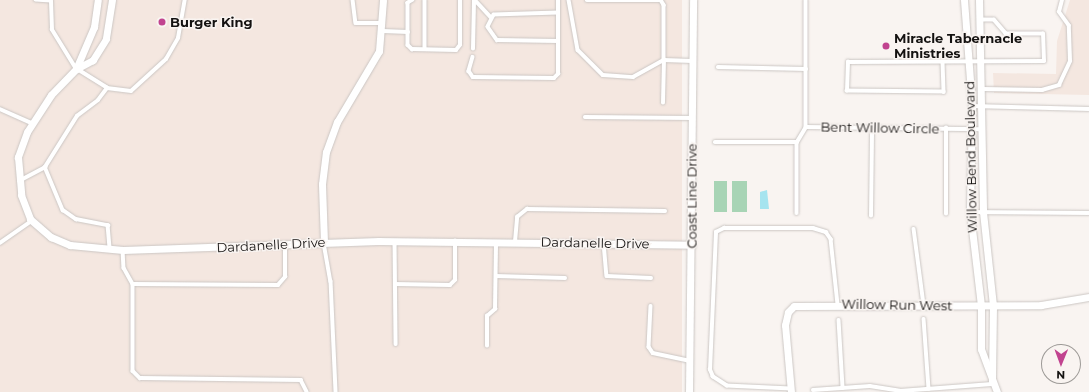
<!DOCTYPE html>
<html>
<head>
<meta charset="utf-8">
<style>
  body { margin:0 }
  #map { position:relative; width:1089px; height:392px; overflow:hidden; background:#f9f4f1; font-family:Montserrat,sans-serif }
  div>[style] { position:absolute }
  .built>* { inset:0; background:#f4e7e0; transform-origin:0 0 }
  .green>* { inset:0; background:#a8d4b5; transform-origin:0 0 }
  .water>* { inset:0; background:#a6e4ef }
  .roads { filter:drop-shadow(0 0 1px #cbc6c3) drop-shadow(0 0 1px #cbc6c3) }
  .service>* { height:3.5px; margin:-1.75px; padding:0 1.75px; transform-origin:1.75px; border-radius:1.75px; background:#fff }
  .minor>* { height:7px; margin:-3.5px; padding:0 3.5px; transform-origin:3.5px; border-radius:3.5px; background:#fff }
  .dots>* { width:11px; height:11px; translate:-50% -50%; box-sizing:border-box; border:2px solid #f9f4f1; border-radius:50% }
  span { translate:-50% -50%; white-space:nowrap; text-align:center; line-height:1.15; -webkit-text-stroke:3px #f9f4f1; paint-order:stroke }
  .poi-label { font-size:13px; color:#141211; font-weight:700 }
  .left { translate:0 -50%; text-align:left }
  .street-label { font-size:13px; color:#141211 }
  .north { position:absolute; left:1041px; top:344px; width:40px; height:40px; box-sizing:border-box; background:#f9f4f1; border:1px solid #9d9a97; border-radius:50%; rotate:181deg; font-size:11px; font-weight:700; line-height:16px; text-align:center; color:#141211 }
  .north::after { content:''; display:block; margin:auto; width:14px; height:18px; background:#c1438f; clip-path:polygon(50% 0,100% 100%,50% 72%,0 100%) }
</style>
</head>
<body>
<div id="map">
  <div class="built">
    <i style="left:0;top:0;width:682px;height:392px"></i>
    <i style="clip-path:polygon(1070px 0,1089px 0,1089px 95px,994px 93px,993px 73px,1056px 74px,1057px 41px)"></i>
  </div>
  <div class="green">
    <i style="left:714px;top:181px;width:13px;height:31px"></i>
    <i style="left:732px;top:181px;width:15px;height:31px"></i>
  </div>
  <div class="water">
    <i style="clip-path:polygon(767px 190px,769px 209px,760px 209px,760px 192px)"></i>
  </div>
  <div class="roads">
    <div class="service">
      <i style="left:353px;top:0;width:23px;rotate:83deg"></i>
      <i style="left:356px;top:23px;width:26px"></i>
      <i style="left:413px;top:0;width:6px;rotate:149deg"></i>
      <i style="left:408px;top:3px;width:42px;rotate:90deg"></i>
      <i style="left:408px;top:45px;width:6px;rotate:45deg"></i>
      <i style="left:412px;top:49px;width:44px;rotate:1.3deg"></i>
      <i style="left:456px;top:50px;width:6px;rotate:-51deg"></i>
      <i style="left:460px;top:45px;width:45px;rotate:-90deg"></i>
      <i style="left:425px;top:0;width:49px;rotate:90deg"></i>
      <i style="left:475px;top:0;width:23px;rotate:47deg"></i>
      <i style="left:569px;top:0;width:51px;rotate:79.8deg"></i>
      <i style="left:578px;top:50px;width:35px;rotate:45deg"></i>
      <i style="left:603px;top:75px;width:30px;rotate:4deg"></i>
      <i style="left:633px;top:77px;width:35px;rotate:-29deg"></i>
      <i style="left:587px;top:0;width:74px"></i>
      <i style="left:661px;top:0;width:6px;rotate:59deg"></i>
      <i style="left:664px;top:5px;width:55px;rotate:90deg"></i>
      <i style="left:664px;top:60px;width:28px;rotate:2deg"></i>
      <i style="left:806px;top:0;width:127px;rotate:90deg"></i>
      <i style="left:806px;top:127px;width:176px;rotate:0.7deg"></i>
      <i style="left:558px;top:13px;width:64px;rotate:178.2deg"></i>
      <i style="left:494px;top:15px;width:13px;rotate:117deg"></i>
      <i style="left:488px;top:27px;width:16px;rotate:55deg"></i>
      <i style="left:497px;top:40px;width:61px;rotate:0.9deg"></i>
      <i style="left:383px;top:31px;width:25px;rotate:2deg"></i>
      <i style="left:473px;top:49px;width:49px;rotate:-88.8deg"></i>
      <i style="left:473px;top:57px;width:15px;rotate:106deg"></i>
      <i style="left:469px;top:71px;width:7px;rotate:56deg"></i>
      <i style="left:473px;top:77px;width:81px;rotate:0.7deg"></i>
      <i style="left:554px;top:78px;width:6px;rotate:-45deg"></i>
      <i style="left:558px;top:74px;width:74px;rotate:-90deg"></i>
      <i style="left:943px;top:62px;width:30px;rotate:88deg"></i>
      <i style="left:944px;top:92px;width:97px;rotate:-179.4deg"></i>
      <i style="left:847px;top:91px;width:29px;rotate:-88deg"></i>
      <i style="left:848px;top:62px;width:196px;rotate:-0.3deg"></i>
      <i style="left:1044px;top:61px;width:27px;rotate:-92deg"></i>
      <i style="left:1043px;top:34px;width:37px;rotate:180deg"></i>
      <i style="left:1006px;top:34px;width:18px;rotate:-131deg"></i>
      <i style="left:994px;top:20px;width:14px;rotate:180deg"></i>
      <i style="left:718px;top:67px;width:88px;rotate:1.3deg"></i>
      <i style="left:107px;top:88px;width:24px;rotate:7deg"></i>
      <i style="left:131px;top:91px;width:47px;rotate:-42.4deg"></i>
      <i style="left:166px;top:59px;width:24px;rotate:-60deg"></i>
      <i style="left:178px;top:38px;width:39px;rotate:-80deg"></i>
      <i style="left:983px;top:89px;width:59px;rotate:1deg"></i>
      <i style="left:1042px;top:90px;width:18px;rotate:-16deg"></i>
      <i style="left:1059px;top:85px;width:26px;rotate:-65deg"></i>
      <i style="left:1070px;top:61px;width:35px;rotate:-92deg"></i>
      <i style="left:1069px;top:26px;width:17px;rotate:-126deg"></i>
      <i style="left:1059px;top:12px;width:12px;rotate:-76deg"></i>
      <i style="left:663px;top:103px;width:43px;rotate:-88.7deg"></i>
      <i style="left:972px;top:106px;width:117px;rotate:1.5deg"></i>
      <i style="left:0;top:109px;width:35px;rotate:24deg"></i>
      <i style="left:585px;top:117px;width:107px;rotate:0.5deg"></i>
      <i style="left:715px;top:142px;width:82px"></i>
      <i style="left:797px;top:142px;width:17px;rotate:-59deg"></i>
      <i style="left:797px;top:142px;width:71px;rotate:90deg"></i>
      <i style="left:45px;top:167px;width:47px;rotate:67.3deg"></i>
      <i style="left:63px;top:210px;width:16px;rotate:35deg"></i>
      <i style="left:76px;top:219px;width:33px;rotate:11deg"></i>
      <i style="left:108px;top:225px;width:24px;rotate:85deg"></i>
      <i style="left:19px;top:181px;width:30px;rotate:-28deg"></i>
      <i style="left:45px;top:167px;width:60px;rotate:-57.9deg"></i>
      <i style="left:77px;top:116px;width:26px;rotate:-37deg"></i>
      <i style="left:98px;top:100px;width:15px;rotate:-53deg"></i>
      <i style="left:107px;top:88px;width:36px;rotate:-148deg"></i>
      <i style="left:76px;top:69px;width:46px;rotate:-121.6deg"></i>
      <i style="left:52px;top:30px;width:29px;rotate:-92deg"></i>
      <i style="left:51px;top:1px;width:15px;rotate:-176deg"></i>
      <i style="left:970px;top:212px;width:119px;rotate:0.5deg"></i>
      <i style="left:946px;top:214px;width:86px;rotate:-90deg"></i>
      <i style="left:871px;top:216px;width:88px;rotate:-89.3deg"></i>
      <i style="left:914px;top:229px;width:77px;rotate:82.5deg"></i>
      <i style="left:395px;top:241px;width:103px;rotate:89.4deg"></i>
      <i style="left:515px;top:242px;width:25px;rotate:-85deg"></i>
      <i style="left:517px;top:217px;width:13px;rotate:-39deg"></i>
      <i style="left:527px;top:209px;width:138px;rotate:0.8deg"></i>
      <i style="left:0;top:243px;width:39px;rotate:-35deg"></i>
      <i style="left:324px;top:243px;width:39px;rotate:80deg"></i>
      <i style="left:331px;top:281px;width:111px;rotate:87.4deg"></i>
      <i style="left:604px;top:243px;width:33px;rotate:85deg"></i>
      <i style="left:607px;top:276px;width:44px;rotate:2.6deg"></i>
      <i style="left:123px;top:250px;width:18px;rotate:87deg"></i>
      <i style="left:124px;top:268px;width:18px;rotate:61deg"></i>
      <i style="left:133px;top:284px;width:87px;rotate:90deg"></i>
      <i style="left:133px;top:371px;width:10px;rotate:45deg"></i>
      <i style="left:140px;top:378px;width:161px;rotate:0.7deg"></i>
      <i style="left:301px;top:380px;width:13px;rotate:63deg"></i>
      <i style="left:496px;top:276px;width:69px;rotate:1.7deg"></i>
      <i style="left:133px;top:284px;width:145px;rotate:0.4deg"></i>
      <i style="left:278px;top:285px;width:11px;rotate:-49deg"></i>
      <i style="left:285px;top:277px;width:33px;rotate:-90deg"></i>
      <i style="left:395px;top:284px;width:55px;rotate:1deg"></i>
      <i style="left:450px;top:285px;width:7px;rotate:-45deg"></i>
      <i style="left:455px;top:280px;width:39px;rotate:-90deg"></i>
      <i style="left:651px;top:306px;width:41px;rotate:92.8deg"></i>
      <i style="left:649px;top:347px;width:7px;rotate:56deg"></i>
      <i style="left:653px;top:353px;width:38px;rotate:12deg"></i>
      <i style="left:924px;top:319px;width:70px;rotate:85.9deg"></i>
      <i style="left:839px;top:320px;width:68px;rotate:86.6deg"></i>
      <i style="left:487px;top:346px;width:30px;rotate:-90deg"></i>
      <i style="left:487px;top:316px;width:11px;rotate:-41deg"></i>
      <i style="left:495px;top:309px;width:66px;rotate:-89.1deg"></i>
      <i style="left:791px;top:389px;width:64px;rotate:-177.3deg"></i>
      <i style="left:727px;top:386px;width:17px;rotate:-147deg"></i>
      <i style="left:713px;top:377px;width:8px;rotate:-113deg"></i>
      <i style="left:710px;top:370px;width:138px;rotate:-87.5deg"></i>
      <i style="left:716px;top:232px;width:9px;rotate:-27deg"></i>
      <i style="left:724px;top:228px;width:89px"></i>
      <i style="left:813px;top:228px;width:14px;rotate:17deg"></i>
      <i style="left:826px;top:232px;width:9px;rotate:54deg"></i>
      <i style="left:831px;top:239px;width:65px;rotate:83.9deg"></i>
      <i style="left:813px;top:390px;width:57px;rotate:-4deg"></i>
      <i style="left:870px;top:386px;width:30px;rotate:9deg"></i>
      <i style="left:900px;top:391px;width:92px;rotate:-4.4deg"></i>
    </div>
    <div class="minor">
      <i style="left:112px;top:0;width:39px;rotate:99deg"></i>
      <i style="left:106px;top:39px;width:25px;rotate:122deg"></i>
      <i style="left:93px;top:60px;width:19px;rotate:152deg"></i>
      <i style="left:76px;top:69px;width:36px;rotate:134deg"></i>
      <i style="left:51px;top:95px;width:44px;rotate:123deg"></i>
      <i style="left:27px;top:132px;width:27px;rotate:110deg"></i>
      <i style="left:18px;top:157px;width:38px;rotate:85deg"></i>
      <i style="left:21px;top:195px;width:26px;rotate:69deg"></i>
      <i style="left:30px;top:219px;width:28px;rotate:41deg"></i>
      <i style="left:51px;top:237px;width:21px;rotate:23deg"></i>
      <i style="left:70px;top:245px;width:53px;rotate:5.4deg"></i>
      <i style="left:123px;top:250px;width:256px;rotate:-2deg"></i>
      <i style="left:379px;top:241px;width:313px;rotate:0.7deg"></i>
      <i style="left:964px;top:0;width:106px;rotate:85.7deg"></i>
      <i style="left:972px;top:106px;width:106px;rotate:91.1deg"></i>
      <i style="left:970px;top:212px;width:95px;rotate:83.3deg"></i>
      <i style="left:981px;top:306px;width:43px;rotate:90deg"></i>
      <i style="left:981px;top:349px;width:46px;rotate:69.6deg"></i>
      <i style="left:979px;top:0;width:212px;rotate:88.9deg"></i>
      <i style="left:983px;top:212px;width:95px;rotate:83.9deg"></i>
      <i style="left:993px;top:306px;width:75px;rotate:90.8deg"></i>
      <i style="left:76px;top:69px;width:46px;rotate:-66.8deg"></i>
      <i style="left:94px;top:27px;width:27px;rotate:-82deg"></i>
      <i style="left:324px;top:242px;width:58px;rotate:-92deg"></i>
      <i style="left:322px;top:184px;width:32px;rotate:-83deg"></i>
      <i style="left:326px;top:152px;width:32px;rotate:-70deg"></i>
      <i style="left:337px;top:122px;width:82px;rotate:-59.4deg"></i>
      <i style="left:379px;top:51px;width:51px;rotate:-85.5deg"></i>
      <i style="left:689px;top:392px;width:392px;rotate:-89.4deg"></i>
      <i style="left:791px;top:392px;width:67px;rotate:-95.1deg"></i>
      <i style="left:785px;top:325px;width:13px;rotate:-77deg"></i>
      <i style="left:788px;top:312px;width:8px;rotate:-45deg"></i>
      <i style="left:794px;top:306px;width:247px;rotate:-0.2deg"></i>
      <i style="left:1041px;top:305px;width:49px;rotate:-9.5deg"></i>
    </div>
  </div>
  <div class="dots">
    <i style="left:162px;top:22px;background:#c1438f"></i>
    <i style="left:886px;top:46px;background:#c1438f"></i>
  </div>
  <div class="poi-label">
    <span class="left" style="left:170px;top:22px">Burger King</span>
    <span class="left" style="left:894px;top:46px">Miracle Tabernacle<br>Ministries</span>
  </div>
  <div class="street-label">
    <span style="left:880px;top:128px;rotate:1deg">Bent Willow Circle</span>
    <span style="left:971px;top:157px;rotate:-91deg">Willow Bend Boulevard</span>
    <span style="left:692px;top:196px;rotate:-90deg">Coast Line Drive</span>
    <span style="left:595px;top:243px;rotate:1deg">Dardanelle Drive</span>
    <span style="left:271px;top:245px;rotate:-3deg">Dardanelle Drive</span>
    <span style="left:897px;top:305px;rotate:1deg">Willow Run West</span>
  </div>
  <div class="north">N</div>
</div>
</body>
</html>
